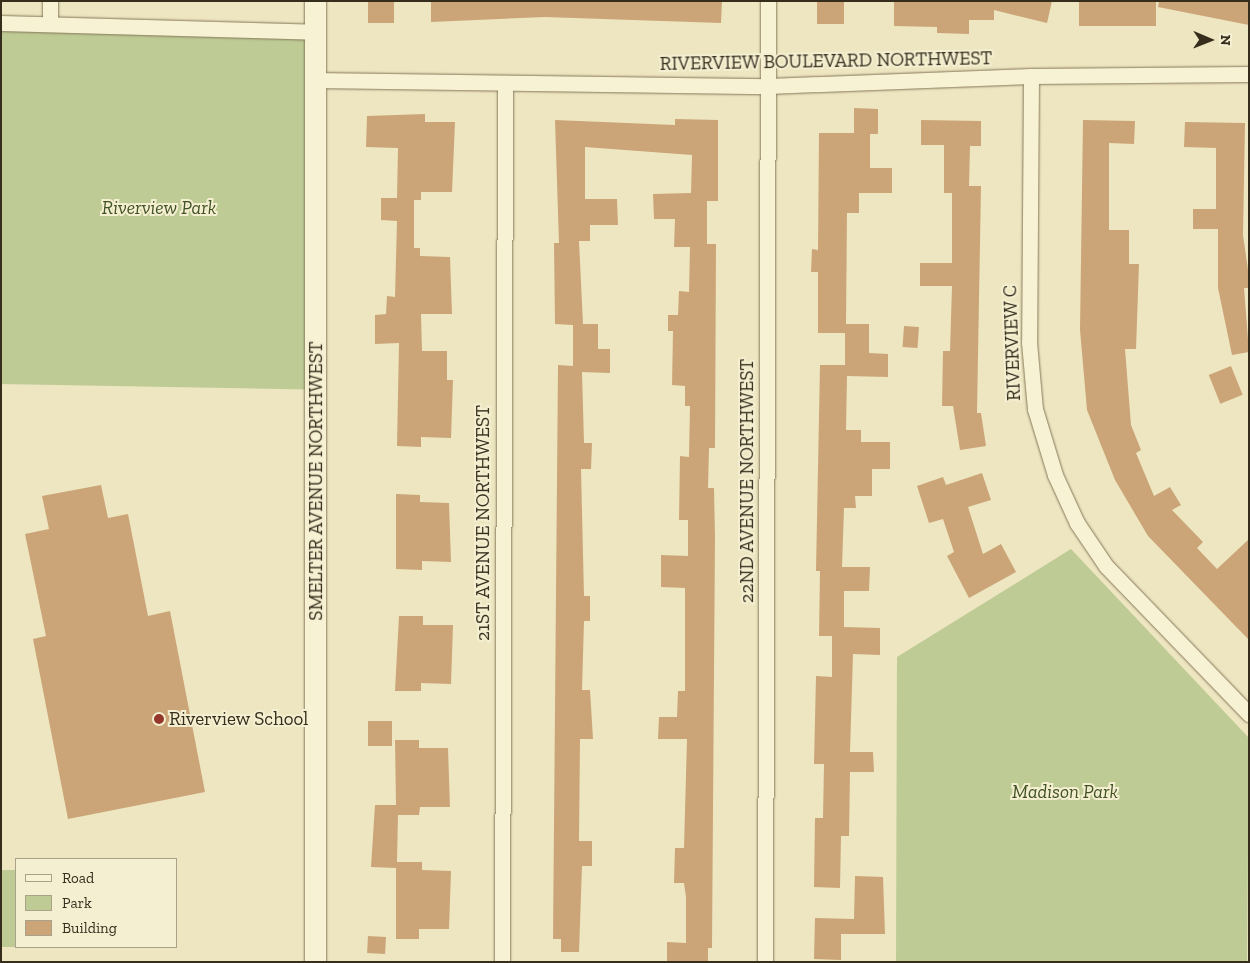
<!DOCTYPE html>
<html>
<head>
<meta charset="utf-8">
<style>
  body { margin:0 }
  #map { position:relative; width:1250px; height:963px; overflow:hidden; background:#ede6c1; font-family:"Zilla Slab",serif }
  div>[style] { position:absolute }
  .green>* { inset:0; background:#becb95; transform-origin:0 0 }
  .building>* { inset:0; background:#cba577; transform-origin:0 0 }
  .roads { filter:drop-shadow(0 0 1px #867759) drop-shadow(0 0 1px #867759) }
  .street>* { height:15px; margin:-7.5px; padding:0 7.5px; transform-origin:7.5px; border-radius:7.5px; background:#f8f2d4 }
  .secondary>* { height:21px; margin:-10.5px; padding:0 10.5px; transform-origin:10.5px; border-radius:10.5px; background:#f8f2d4 }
  .dots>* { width:14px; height:14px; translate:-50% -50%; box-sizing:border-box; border:2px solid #f5efd1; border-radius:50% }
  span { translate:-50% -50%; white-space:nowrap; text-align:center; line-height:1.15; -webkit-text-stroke:4px #f5efd1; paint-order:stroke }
  .street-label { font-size:19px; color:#362d1d }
  .park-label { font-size:19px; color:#415224; font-style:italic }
  .poi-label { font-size:19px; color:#362d1d }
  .left { translate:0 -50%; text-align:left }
  .frame { position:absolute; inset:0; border:2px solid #362d1d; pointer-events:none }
  .legend { position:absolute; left:15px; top:858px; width:162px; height:90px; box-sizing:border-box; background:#f5efd1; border:1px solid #a9a189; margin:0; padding:6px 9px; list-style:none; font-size:15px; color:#362d1d }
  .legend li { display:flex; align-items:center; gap:10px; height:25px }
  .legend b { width:25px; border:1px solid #a9a189 }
  .north { position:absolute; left:1185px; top:15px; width:50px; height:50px; -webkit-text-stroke:4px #f5efd1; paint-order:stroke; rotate:91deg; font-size:14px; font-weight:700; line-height:20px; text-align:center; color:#362d1d }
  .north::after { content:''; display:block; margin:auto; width:18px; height:22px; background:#362d1d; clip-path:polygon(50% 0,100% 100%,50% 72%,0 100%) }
</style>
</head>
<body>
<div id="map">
  <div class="green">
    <i style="left:1px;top:25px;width:314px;height:359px;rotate:1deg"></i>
    <i style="clip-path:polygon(1071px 549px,1249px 738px,1247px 962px,896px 962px,897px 657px)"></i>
    <i style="left:1px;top:870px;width:15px;height:77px"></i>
  </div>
  <div class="building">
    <i style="left:368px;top:1px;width:26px;height:22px"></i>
    <i style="clip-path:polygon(431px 1px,722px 1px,721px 23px,545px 17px,431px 22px)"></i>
    <i style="left:817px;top:1px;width:27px;height:23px"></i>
    <i style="clip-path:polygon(894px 1px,1052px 1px,1047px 23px,994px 10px,994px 20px,969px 20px,969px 34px,937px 33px,937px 27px,894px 26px)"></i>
    <i style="left:1079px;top:1px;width:77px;height:25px"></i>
    <i style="clip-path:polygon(1159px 1px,1249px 1px,1249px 25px,1158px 7px)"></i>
    <i style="clip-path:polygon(854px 108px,878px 109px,878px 134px,870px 134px,870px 168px,892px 168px,892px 193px,859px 193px,859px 213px,847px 213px,846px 324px,869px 324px,869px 353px,888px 354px,888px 377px,847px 376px,846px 430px,861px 430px,861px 442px,890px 442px,890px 469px,872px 469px,872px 496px,855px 496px,856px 508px,844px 508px,842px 567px,870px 567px,869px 591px,844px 591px,844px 627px,880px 628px,880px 655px,853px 654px,850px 752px,873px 752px,874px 772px,850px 772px,849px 836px,841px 836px,840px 888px,814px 887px,815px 818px,823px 818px,824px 764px,814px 764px,816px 676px,832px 677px,832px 636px,819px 636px,820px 571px,816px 571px,820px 365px,845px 365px,845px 333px,818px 333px,818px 272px,811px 272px,812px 249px,818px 250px,819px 133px,854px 133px)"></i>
    <i style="clip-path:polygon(425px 114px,425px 122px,455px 122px,452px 192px,421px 192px,421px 200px,414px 200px,414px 248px,420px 248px,420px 256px,450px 257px,452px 314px,421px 314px,422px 351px,447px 351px,447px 380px,453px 380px,451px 438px,421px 437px,421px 447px,397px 446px,399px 343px,375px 344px,375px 315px,386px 314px,387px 296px,395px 297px,397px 221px,381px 220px,381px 198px,397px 198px,398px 148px,366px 147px,367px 116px)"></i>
    <i style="clip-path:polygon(675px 119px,718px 120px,718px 201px,707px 201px,707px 244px,716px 244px,715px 448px,709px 448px,708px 488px,714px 488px,715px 536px,712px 948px,708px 948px,708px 962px,667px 962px,667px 942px,686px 943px,686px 897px,684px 883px,674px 883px,675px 848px,684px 848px,687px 739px,658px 739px,659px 717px,677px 717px,678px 691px,685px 691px,685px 588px,661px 587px,661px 555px,688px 556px,688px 520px,679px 520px,680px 456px,689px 457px,690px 406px,685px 406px,685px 386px,672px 385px,673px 331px,668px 331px,668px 315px,678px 315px,679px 291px,689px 292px,690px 247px,674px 247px,675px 219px,654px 219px,653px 194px,691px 193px,692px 155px,585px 147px,585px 199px,617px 199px,618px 225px,590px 225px,590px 241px,579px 241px,583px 324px,598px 324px,598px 349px,610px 349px,610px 373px,582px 372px,584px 443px,592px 443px,591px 469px,581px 469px,584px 596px,590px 596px,590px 621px,584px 621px,582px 690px,590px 690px,593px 739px,580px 739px,579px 841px,592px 841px,592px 866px,582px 866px,579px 952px,561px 952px,561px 939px,553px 939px,558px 365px,573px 366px,573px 325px,555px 324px,554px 243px,559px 243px,555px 120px,675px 125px)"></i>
    <i style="clip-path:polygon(921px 120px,981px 121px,981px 146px,970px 146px,969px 186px,981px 186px,977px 413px,981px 413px,986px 446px,960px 450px,953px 406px,942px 406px,943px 351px,950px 351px,952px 286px,920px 286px,920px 263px,952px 263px,952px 193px,944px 193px,944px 145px,921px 145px)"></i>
    <i style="clip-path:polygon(1083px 120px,1135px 121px,1134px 144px,1109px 143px,1109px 230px,1129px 230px,1129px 264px,1139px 264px,1136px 349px,1125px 349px,1131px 425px,1141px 450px,1136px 453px,1154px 496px,1170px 487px,1181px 505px,1172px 510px,1203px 542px,1197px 548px,1217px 569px,1249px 539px,1249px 640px,1148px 536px,1115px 480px,1087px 410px,1080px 330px)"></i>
    <i style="clip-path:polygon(1185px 122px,1245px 123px,1243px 235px,1248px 270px,1248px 288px,1244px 288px,1249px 352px,1232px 355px,1218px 288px,1218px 229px,1193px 229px,1193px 209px,1216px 209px,1216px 148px,1184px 147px)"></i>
    <i style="left:904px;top:326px;width:15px;height:21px;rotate:4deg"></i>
    <i style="left:1231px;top:366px;width:31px;height:24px;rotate:68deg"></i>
    <i style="clip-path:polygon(982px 473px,991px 500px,968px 507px,983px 554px,1001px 544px,1016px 572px,969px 598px,947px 556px,954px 552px,943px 519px,929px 523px,917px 486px,943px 477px,946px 485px)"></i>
    <i style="clip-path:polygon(101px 485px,108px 518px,128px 514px,148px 616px,170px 611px,205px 792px,68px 819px,33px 639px,46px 636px,25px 534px,49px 529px,42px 496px)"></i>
    <i style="clip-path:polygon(396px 494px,420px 495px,420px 502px,449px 503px,451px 562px,422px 561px,422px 570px,396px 569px)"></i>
    <i style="clip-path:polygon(399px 616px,423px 616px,423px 625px,453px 625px,451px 684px,421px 683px,421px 691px,395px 691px)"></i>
    <i style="left:368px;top:721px;width:24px;height:25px"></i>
    <i style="clip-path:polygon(395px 740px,419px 740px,419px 748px,448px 748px,450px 807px,420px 807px,419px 815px,398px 815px,397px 862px,422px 862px,422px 870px,451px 871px,449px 929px,419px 929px,419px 939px,396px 939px,396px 868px,371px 867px,375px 805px,396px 805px)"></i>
    <i style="clip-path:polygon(855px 876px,883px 877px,885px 934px,841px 934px,841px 960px,814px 959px,815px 918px,854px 919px)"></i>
    <i style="left:368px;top:936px;width:18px;height:17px;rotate:3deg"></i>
  </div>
  <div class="roads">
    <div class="street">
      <i style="left:1px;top:23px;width:314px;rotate:1.6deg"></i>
      <i style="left:50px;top:24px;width:23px;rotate:-90deg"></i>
      <i style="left:1031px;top:76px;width:266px;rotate:90.4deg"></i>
      <i style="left:1029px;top:342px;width:67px;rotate:84.9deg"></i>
      <i style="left:1035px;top:409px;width:69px;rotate:73.1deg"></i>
      <i style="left:1055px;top:475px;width:53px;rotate:65.4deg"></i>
      <i style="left:1077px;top:523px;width:52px;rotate:56deg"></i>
      <i style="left:1106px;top:566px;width:206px;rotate:46deg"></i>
      <i style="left:314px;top:80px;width:454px;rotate:0.8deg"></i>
      <i style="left:768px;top:86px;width:263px;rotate:-2.2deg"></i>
      <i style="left:1031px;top:76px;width:218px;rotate:-0.5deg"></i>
      <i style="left:502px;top:962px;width:878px;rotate:-89.8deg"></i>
      <i style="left:765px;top:962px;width:961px;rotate:-89.82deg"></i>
    </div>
    <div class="secondary">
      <i style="left:315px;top:1px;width:961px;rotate:90deg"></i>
    </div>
  </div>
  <div class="dots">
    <i style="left:159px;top:719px;background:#95372a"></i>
  </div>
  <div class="street-label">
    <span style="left:826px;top:61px;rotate:-1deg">RIVERVIEW BOULEVARD NORTHWEST</span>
    <span style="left:1012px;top:343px;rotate:-92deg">RIVERVIEW C</span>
    <span style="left:316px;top:481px;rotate:-90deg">SMELTER AVENUE NORTHWEST</span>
    <span style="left:747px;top:481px;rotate:-90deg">22ND AVENUE NORTHWEST</span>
    <span style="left:483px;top:523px;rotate:-90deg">21ST AVENUE NORTHWEST</span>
  </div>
  <div class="park-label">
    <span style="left:159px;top:208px">Riverview Park</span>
    <span style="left:1065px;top:792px">Madison Park</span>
  </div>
  <div class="poi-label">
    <span class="left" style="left:169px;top:719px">Riverview School</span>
  </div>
  <div class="frame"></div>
  <ul class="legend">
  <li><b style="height:6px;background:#f8f2d4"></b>Road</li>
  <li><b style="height:14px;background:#becb95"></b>Park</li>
  <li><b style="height:14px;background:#cba577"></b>Building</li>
  </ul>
  <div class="north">N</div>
</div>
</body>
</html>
